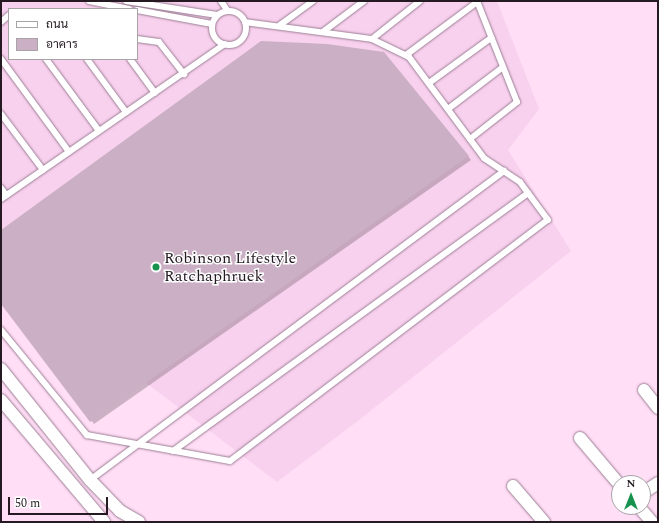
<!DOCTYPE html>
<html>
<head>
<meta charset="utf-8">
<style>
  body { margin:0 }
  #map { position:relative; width:659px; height:523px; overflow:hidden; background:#ffdef6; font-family:Spectral,Sarabun,serif }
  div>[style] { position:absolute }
  .built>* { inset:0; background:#f8d1ee }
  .shadow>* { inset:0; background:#0003 }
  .building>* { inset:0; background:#cbafc4 }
  .roads { filter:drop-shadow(0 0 1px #9b7e94) drop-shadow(0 0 1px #9b7e94) }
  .service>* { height:6px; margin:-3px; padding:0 3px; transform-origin:3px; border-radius:3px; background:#fff }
  .service>.ring { margin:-3px; padding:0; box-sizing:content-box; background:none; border:6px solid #fff; border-radius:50% }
  .minor>* { height:12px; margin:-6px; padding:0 6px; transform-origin:6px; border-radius:6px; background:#fff }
  .dots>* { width:11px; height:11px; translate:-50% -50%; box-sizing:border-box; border:2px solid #fff; border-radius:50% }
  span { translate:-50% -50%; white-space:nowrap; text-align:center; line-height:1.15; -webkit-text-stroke:3px #fff; paint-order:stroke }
  .poi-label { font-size:16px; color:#251a22 }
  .left { translate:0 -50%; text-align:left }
  .frame { position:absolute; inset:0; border:2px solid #251a22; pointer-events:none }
  .legend { position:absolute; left:8px; top:8px; width:130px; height:52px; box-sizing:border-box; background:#fff; border:1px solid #a8a3a7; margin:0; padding:5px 7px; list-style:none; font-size:12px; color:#251a22 }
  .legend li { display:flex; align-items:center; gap:8px; height:20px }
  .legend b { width:20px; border:1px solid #a8a3a7 }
  .north { position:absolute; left:611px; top:475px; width:40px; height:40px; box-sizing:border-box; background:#fff; border:1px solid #a8a3a7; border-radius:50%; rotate:0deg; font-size:11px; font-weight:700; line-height:16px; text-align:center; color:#251a22 }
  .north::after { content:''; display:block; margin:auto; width:14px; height:18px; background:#17924e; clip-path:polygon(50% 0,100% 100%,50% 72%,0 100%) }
  .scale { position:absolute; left:8px; top:497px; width:100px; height:18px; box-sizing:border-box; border:2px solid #251a22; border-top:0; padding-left:5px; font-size:12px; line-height:14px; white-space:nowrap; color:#251a22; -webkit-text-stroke:3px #fff; paint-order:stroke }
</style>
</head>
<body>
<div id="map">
  <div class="built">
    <i style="clip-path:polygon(evenodd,1px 1px,497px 1px,539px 109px,508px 150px,571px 251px,359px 420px,277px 482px,1px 273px,1px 1px,9px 9px,137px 9px,137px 59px,9px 59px,9px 9px)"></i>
  </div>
  <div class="shadow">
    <i style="clip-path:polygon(387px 57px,471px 160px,94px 424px,1px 302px,1px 231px)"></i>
  </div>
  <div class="building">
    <i style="clip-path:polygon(261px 41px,327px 44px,384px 52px,469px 156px,90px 422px,1px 304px,1px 230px)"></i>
  </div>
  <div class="roads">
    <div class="service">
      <i style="left:89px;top:1px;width:41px;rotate:11.3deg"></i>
      <i style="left:126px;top:1px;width:92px;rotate:8.7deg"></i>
      <i style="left:221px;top:1px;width:11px;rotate:56deg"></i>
      <i style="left:137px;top:10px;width:76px;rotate:10.6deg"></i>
      <i class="ring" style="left:212px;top:11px;width:28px;height:28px"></i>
      <i style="left:1px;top:22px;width:11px;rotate:-41deg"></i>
      <i style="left:280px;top:25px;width:41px;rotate:-36deg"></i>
      <i style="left:324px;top:31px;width:50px;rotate:-36.9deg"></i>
      <i style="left:137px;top:39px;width:22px;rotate:8deg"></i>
      <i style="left:159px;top:42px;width:41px;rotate:52deg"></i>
      <i style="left:372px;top:39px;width:61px;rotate:-38.4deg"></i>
      <i style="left:406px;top:55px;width:89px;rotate:-36.7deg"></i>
      <i style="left:1px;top:59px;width:115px;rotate:53.8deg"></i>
      <i style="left:46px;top:59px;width:89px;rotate:53.6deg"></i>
      <i style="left:87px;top:59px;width:66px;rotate:53.7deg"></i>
      <i style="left:130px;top:59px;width:42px;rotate:53.7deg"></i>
      <i style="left:429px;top:83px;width:77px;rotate:-36deg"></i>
      <i style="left:448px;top:109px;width:69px;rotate:-37.4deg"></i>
      <i style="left:1px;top:114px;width:70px;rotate:53.1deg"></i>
      <i style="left:470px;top:139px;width:60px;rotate:-38.2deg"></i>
      <i style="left:517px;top:102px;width:109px;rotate:-111.6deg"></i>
      <i style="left:1px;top:188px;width:9px;rotate:54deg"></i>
      <i style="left:1px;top:199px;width:272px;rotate:-34.7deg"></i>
      <i style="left:1px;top:330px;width:136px;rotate:50.7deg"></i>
      <i style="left:87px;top:435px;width:145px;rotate:10.3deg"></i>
      <i style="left:230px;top:461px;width:399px;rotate:-37.2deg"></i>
      <i style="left:548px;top:220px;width:47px;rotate:-126.4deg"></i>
      <i style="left:520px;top:182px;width:43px;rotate:-146.3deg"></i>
      <i style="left:484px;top:158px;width:126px;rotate:-126.6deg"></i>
      <i style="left:409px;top:57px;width:41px;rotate:-154.1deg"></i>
      <i style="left:372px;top:39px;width:128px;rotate:-172.4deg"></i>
      <i style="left:173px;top:451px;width:439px;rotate:-36deg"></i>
      <i style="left:90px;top:480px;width:517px;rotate:-36.74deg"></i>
    </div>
    <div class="minor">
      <i style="left:1px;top:369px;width:142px;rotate:51.3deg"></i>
      <i style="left:90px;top:480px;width:43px;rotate:45.9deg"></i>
      <i style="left:120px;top:511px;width:22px;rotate:30deg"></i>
      <i style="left:644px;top:390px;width:23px;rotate:52deg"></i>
      <i style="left:1px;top:400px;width:160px;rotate:49.8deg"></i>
      <i style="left:580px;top:438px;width:60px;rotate:49.7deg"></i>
      <i style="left:513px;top:486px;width:48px;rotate:49.3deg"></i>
      <i style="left:643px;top:493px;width:18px;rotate:-34deg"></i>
      <i style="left:639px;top:507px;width:20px;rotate:49deg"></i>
    </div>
  </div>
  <div class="dots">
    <i style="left:156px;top:267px;background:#17924e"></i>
  </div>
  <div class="poi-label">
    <span class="left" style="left:164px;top:267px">Robinson Lifestyle<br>Ratchaphruek</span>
  </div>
  <div class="frame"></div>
  <ul class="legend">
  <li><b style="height:5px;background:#fff"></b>ถนน</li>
  <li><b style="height:11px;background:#cbafc4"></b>อาคาร</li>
  </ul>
  <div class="north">N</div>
  <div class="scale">50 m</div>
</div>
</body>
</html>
